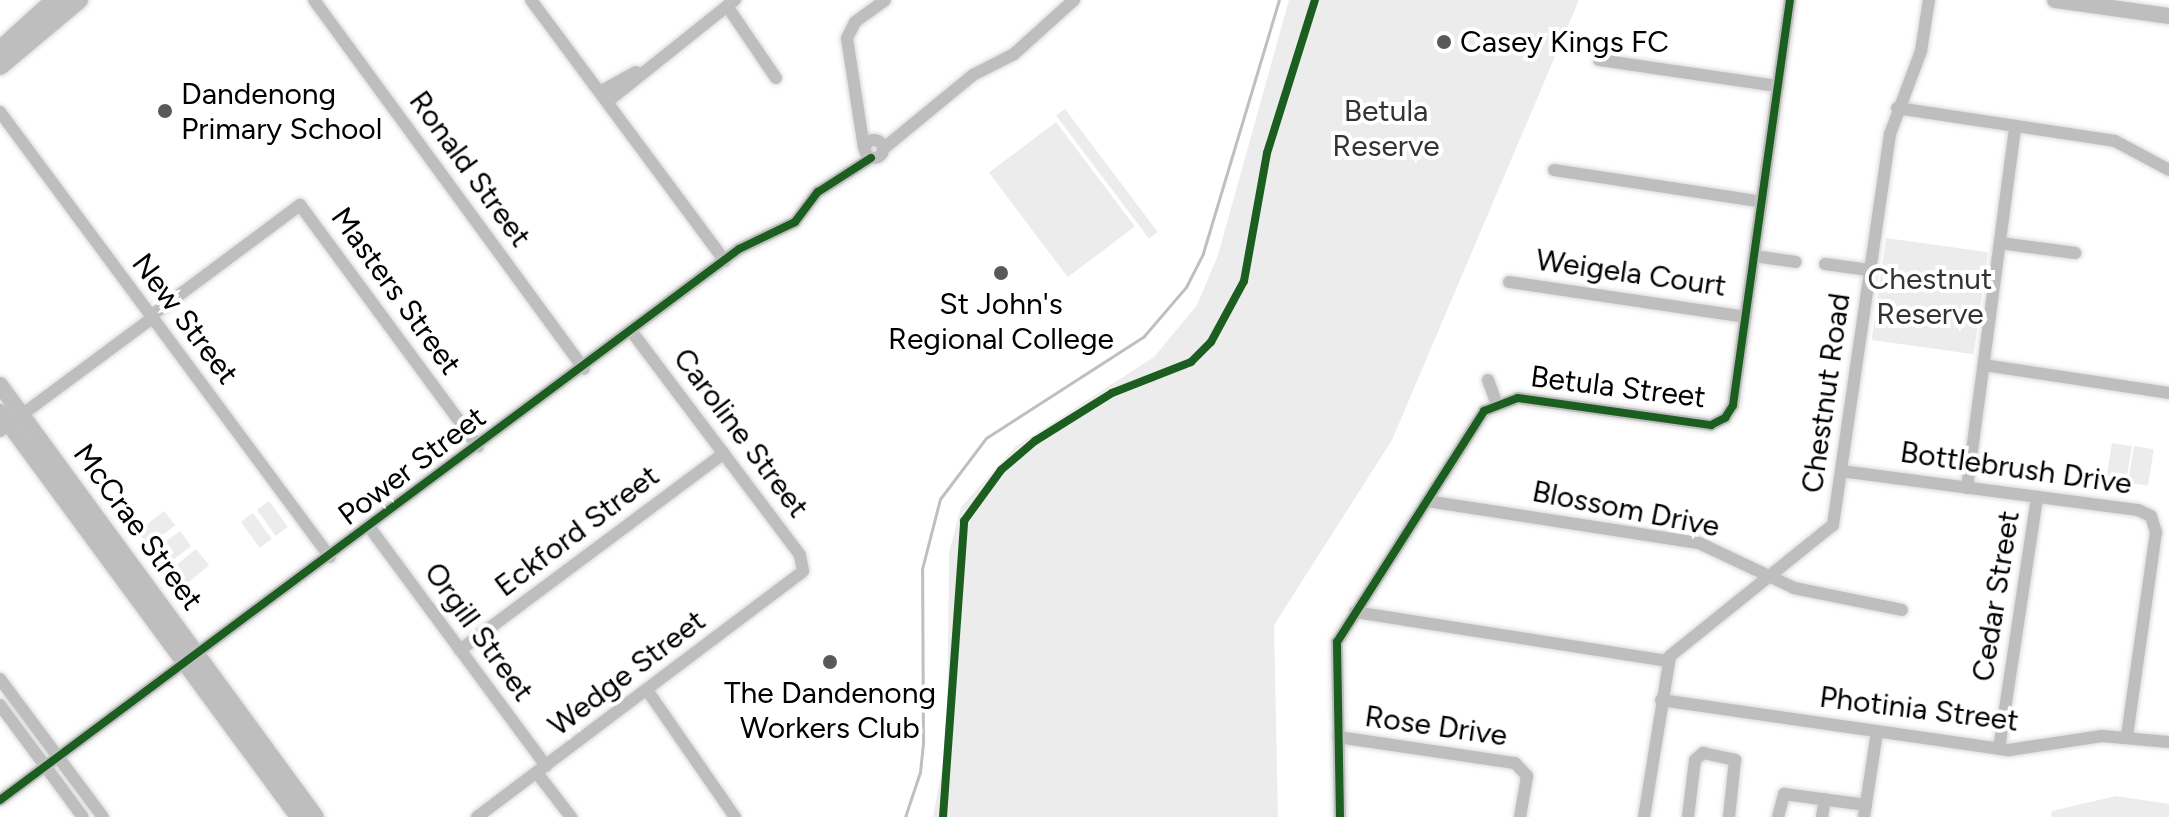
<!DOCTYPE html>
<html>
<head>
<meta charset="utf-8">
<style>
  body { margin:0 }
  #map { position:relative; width:2169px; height:817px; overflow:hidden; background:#fff; font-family:Figtree,sans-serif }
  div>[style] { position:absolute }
  .green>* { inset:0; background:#ececec; transform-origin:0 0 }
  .stream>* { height:3px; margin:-1.5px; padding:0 1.5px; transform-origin:1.5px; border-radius:1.5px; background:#bfbfbf }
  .roads { filter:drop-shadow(0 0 2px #dbdbdb) drop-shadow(0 0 2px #dbdbdb) }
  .minor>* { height:12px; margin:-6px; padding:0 6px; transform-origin:6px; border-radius:6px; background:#bebebe }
  .minor>.ring { margin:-6px; padding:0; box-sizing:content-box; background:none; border:12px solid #bebebe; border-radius:50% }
  .major>* { height:16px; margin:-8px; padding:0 8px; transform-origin:8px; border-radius:8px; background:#bebebe }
  .highway>* { height:18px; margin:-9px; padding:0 9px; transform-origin:9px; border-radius:9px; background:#bebebe }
  .cycleway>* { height:8px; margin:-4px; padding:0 4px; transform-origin:4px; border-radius:4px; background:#1b5e20 }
  .dots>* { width:22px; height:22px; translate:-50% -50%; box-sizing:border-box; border:4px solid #fff; border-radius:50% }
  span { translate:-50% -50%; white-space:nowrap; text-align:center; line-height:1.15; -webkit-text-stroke:8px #fff; paint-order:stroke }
  .poi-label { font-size:30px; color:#000 }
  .left { translate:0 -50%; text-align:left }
  .park-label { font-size:30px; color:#333 }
  .street-label { font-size:30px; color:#000 }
</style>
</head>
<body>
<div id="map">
  <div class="green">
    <i style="clip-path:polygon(1289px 0,1579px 0,1392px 440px,1274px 625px,1278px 817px,933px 817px,947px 744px,949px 553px,961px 507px,1016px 446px,1154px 357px,1197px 305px,1218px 255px)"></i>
    <i style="left:1065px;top:109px;width:154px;height:11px;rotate:53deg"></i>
    <i style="left:1056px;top:122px;width:131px;height:84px;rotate:53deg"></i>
    <i style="left:1886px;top:238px;width:103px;height:103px;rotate:8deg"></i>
    <i style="left:2112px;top:443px;width:20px;height:37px;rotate:9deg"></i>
    <i style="left:2134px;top:446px;width:20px;height:37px;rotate:9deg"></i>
    <i style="left:269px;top:501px;width:32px;height:15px;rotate:54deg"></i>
    <i style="left:164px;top:511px;width:18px;height:34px;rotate:52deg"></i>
    <i style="left:253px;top:513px;width:32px;height:15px;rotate:54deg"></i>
    <i style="left:180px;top:531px;width:19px;height:35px;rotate:54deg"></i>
    <i style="left:196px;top:549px;width:21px;height:41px;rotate:51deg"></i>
    <i style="clip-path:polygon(2116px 796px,2169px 804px,2169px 817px,2051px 817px,2052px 811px)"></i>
  </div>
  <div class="stream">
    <i style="left:905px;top:817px;width:47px;rotate:-71.6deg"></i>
    <i style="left:920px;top:772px;width:31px;rotate:-84deg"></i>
    <i style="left:923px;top:741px;width:172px;rotate:-90.3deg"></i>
    <i style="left:922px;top:569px;width:72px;rotate:-75.6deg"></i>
    <i style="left:940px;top:499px;width:76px;rotate:-53deg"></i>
    <i style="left:986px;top:438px;width:188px;rotate:-32.8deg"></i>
    <i style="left:1144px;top:336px;width:65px;rotate:-49.4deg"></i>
    <i style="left:1186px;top:287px;width:38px;rotate:-63deg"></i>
    <i style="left:1203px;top:253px;width:264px;rotate:-73.3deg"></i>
  </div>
  <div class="roads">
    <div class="minor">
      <i style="left:314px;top:0;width:457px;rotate:53.8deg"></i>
      <i style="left:531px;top:0;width:325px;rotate:53.4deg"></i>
      <i style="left:727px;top:6px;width:87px;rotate:55.8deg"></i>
      <i style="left:1599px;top:60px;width:181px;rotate:8.3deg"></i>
      <i style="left:600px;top:92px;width:41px;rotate:-29.1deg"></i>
      <i style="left:607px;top:102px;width:164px;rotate:-38.6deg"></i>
      <i style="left:1897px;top:108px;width:220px;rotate:8.6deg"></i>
      <i style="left:2115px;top:141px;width:61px;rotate:28.2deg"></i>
      <i style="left:0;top:112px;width:554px;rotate:53.44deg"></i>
      <i class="ring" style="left:865px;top:140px;width:6px;height:6px"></i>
      <i style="left:864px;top:148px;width:111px;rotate:-98.8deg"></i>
      <i style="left:847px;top:38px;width:18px;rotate:-63deg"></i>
      <i style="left:855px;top:22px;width:37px;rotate:-36deg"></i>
      <i style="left:883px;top:149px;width:117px;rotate:-39.4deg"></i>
      <i style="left:973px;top:75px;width:46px;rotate:-27.1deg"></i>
      <i style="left:1014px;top:54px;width:81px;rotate:-42deg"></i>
      <i style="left:1554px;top:170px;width:210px;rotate:8.7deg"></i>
      <i style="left:2000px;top:243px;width:76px;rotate:7.6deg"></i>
      <i style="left:1754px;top:256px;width:42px;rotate:8.1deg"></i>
      <i style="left:1825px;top:264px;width:45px;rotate:7.6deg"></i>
      <i style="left:1509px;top:282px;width:239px;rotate:8.4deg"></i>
      <i style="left:151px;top:316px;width:186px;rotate:-36.7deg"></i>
      <i style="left:300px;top:205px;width:300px;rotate:53.6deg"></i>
      <i style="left:1984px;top:365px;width:187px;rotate:8.6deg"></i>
      <i style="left:1488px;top:380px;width:23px;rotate:70deg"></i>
      <i style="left:0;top:431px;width:189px;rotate:-36.6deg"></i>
      <i style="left:1841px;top:471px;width:300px;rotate:7.5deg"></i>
      <i style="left:2138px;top:510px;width:14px;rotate:25deg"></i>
      <i style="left:2151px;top:516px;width:17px;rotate:73deg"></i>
      <i style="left:2156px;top:532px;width:206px;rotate:98.1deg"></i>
      <i style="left:1967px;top:488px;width:365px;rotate:-82.4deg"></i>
      <i style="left:1427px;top:501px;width:275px;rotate:8.8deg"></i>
      <i style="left:1699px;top:543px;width:105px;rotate:25.3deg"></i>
      <i style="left:1794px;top:588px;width:110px;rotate:11.5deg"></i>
      <i style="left:370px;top:528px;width:296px;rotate:53.5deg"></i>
      <i style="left:1355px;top:612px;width:316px;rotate:8.9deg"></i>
      <i style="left:460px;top:650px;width:329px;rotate:-36.7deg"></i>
      <i style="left:0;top:679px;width:172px;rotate:53.3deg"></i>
      <i style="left:647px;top:690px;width:155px;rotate:55.3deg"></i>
      <i style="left:1661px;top:700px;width:352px;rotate:8.2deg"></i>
      <i style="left:2009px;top:750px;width:94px;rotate:-8.6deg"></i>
      <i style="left:2102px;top:736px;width:67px;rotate:5.1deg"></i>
      <i style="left:0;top:705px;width:139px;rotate:53.5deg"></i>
      <i style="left:1338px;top:737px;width:179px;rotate:8.4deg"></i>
      <i style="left:1515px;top:763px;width:18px;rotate:47deg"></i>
      <i style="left:1527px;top:776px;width:42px;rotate:99.7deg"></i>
      <i style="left:1999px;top:749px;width:255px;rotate:-81.4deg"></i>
      <i style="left:537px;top:773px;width:56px;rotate:52.3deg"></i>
      <i style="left:0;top:800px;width:922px;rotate:-36.71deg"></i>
      <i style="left:739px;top:249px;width:62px;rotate:-25.7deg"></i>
      <i style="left:795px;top:222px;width:38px;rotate:-53deg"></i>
      <i style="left:818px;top:192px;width:63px;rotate:-32.7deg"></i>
      <i style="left:477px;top:817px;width:408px;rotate:-37deg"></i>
      <i style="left:803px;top:571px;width:16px;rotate:-101deg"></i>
      <i style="left:800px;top:555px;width:279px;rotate:-127deg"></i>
      <i style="left:1340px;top:817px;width:175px;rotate:-91deg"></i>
      <i style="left:1337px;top:642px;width:274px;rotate:-57.5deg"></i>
      <i style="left:1484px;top:411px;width:36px;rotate:-21deg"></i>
      <i style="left:1518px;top:398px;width:195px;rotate:8deg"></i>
      <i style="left:1711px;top:425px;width:16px;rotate:-27deg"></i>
      <i style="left:1725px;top:418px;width:15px;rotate:-58deg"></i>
      <i style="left:1733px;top:405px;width:409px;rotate:-82deg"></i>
      <i style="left:1644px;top:817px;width:163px;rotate:-80.8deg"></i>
      <i style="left:1670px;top:656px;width:209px;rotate:-38.8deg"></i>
      <i style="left:1833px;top:525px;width:395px;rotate:-81.7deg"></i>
      <i style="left:1890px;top:134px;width:89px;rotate:-69.5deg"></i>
      <i style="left:1921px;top:51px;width:52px;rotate:-81.1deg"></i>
      <i style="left:1688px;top:817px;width:57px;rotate:-83deg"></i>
      <i style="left:1695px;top:760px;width:11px;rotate:-41deg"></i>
      <i style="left:1703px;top:753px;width:33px;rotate:12deg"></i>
      <i style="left:1735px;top:760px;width:57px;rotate:96deg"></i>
      <i style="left:1778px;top:817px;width:24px;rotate:-75deg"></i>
      <i style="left:1784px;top:794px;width:83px;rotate:7.6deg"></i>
      <i style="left:1822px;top:817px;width:18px;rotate:-81deg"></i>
      <i style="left:1864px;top:817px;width:86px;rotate:-81.3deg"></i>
    </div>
    <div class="major">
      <i style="left:2055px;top:0;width:115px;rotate:8deg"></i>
      <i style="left:0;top:385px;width:535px;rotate:53.82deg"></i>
      <i style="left:0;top:412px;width:503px;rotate:53.65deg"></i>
    </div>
    <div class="highway">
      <i style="left:0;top:50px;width:74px;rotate:-42.3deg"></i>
      <i style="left:0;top:66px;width:103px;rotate:-39.9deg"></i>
    </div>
  </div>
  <div class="cycleway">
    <i style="left:0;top:800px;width:922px;rotate:-36.71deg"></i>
    <i style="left:739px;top:249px;width:62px;rotate:-25.7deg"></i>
    <i style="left:795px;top:222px;width:38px;rotate:-53deg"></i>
    <i style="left:818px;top:192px;width:63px;rotate:-32.7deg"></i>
    <i style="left:943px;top:817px;width:297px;rotate:-85.9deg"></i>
    <i style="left:964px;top:521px;width:63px;rotate:-54deg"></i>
    <i style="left:1001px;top:470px;width:45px;rotate:-40.5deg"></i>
    <i style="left:1035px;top:441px;width:91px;rotate:-31.9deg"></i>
    <i style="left:1112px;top:393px;width:85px;rotate:-21.4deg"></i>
    <i style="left:1191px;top:362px;width:28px;rotate:-45deg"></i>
    <i style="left:1211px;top:342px;width:69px;rotate:-61.6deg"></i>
    <i style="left:1244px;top:281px;width:130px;rotate:-79.8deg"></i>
    <i style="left:1267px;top:153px;width:160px;rotate:-72.6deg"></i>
    <i style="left:1340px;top:817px;width:175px;rotate:-91deg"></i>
    <i style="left:1337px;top:642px;width:274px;rotate:-57.5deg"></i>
    <i style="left:1484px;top:411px;width:36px;rotate:-21deg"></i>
    <i style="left:1518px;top:398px;width:195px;rotate:8deg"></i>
    <i style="left:1711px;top:425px;width:16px;rotate:-27deg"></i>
    <i style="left:1725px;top:418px;width:15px;rotate:-58deg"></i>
    <i style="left:1733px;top:405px;width:409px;rotate:-82deg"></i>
  </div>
  <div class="dots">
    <i style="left:1444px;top:42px;background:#595959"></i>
    <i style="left:165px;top:111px;background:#595959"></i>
    <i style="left:1001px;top:273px;background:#595959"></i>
    <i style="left:830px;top:662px;background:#595959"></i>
  </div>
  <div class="poi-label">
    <span class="left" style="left:1460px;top:42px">Casey Kings FC</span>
    <span class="left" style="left:181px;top:111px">Dandenong<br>Primary School</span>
    <span style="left:1001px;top:321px">St John's<br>Regional College</span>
    <span style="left:830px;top:710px">The Dandenong<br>Workers Club</span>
  </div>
  <div class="park-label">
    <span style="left:1386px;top:128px">Betula<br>Reserve</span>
    <span style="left:1930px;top:296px">Chestnut<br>Reserve</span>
  </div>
  <div class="street-label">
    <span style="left:470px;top:169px;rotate:54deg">Ronald Street</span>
    <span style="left:1631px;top:273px;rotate:8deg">Weigela Court</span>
    <span style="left:396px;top:291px;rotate:54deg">Masters Street</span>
    <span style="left:185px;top:319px;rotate:53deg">New Street</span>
    <span style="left:1618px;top:387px;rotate:7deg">Betula Street</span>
    <span style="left:1826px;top:393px;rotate:-82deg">Chestnut Road</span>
    <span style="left:741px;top:433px;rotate:53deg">Caroline Street</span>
    <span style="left:412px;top:466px;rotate:-37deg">Power Street</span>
    <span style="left:2016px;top:468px;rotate:8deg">Bottlebrush Drive</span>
    <span style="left:1626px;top:509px;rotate:11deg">Blossom Drive</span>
    <span style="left:138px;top:527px;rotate:54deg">McCrae Street</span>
    <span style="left:577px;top:531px;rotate:-37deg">Eckford Street</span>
    <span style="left:1996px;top:596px;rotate:-81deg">Cedar Street</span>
    <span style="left:479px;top:632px;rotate:54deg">Orgill Street</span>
    <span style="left:627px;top:673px;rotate:-37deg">Wedge Street</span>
    <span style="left:1919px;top:709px;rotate:7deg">Photinia Street</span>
    <span style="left:1436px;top:726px;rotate:8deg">Rose Drive</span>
  </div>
</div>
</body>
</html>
